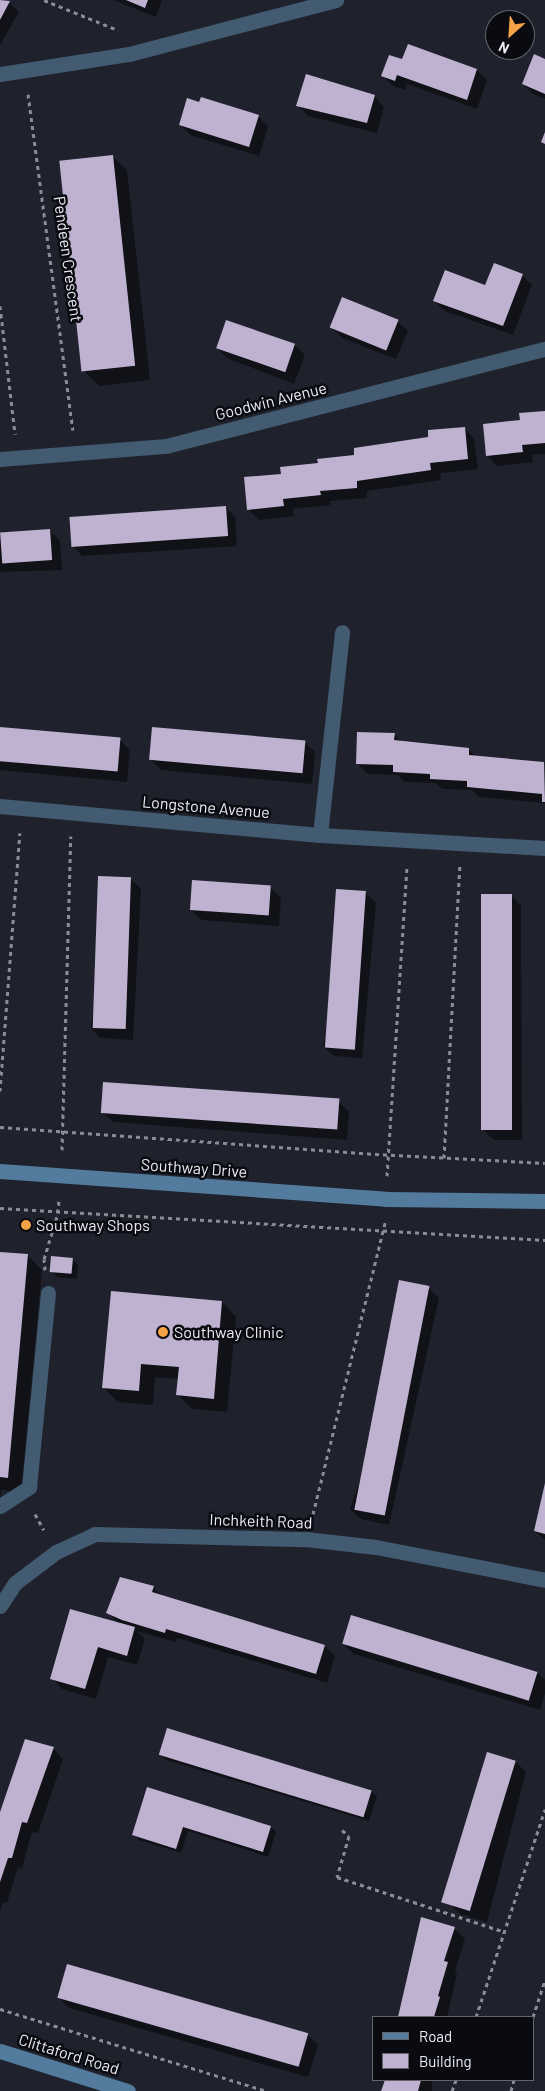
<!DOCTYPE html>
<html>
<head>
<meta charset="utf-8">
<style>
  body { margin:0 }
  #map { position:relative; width:545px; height:2091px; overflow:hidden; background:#1f222c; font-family:Barlow,sans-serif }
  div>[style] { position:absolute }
  .shadow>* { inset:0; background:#0007; transform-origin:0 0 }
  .building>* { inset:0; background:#bfb2d1; transform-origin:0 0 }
  .path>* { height:3px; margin-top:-1.5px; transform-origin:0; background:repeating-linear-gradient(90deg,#8b8d96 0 4px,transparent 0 8px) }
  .lane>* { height:15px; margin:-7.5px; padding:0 7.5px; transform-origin:7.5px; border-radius:7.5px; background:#425b71 }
  .street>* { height:15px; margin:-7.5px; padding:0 7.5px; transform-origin:7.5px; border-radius:7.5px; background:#425b71 }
  .secondary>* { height:15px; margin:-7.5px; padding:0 7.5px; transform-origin:7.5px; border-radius:7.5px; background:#527b9e }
  .dots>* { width:14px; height:14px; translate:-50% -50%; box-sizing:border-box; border:2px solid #0a0b10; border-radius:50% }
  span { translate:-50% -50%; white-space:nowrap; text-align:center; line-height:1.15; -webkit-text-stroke:5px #0a0b10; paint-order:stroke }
  .street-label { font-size:16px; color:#ebecf4 }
  .poi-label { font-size:16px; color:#ebecf4 }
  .left { translate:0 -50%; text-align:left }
  .legend { position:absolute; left:372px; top:2016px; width:162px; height:65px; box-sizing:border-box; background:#0a0b10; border:1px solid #64656b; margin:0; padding:6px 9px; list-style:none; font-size:15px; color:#ebecf4 }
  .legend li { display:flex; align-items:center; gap:10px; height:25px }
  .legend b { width:25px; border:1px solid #64656b }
  .north { position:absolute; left:485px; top:10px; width:50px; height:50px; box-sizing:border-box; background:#0a0b10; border:1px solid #64656b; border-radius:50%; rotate:206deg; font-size:14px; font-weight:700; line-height:20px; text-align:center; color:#ebecf4 }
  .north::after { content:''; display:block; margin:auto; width:18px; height:22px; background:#f6a247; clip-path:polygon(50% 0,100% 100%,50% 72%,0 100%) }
</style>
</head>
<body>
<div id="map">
  <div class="shadow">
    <i style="clip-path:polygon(0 0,6px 0,19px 12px,0 45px)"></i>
    <i style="clip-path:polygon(113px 0,162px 0,156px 17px)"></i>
    <i style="clip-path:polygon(545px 60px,545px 99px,533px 94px,523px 84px)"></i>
    <i style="clip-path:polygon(403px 61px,477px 70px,487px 80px,477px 109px,407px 84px,405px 90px,393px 86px,383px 76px)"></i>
    <i style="clip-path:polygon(374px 96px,384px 107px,377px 133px,308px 116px,298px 105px)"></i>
    <i style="clip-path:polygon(258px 116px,268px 127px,259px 156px,190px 135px,180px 125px)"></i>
    <i style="clip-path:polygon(112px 156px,127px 170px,150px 380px,99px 386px,85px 372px)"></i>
    <i style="clip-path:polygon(522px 275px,532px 285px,513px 335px,445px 311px,434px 301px)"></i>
    <i style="clip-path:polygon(397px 321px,408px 331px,396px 359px,342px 338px,331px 327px)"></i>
    <i style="clip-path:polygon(227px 322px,295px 345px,305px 355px,294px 384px,227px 358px,217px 348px)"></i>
    <i style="clip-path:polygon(545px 412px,545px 454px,532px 455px,533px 462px,497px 466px,487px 455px,522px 421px)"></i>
    <i style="clip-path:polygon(464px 428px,474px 439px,478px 469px,440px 473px,441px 480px,367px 491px,367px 498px,330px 501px,330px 505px,293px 509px,294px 516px,259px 520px,248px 509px,282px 475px,393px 446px,392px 442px,429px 438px)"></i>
    <i style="clip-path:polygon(225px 507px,235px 517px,237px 546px,82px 556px,72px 545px)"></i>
    <i style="clip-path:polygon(50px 531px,60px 541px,62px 570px,0 572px,0 533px)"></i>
    <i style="clip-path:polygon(0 729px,120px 740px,130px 750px,127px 782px,0 770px)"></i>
    <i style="clip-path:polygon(394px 734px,402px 742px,468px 749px,476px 757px,543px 763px,545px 803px,479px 797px,472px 790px,442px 789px,436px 783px,405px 782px,397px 775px,368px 774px,357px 763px)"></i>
    <i style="clip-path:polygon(304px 742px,315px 752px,312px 784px,161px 770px,151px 760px)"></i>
    <i style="clip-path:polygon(131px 879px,141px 889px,133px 1040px,100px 1038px,90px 1027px)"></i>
    <i style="clip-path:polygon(270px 887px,281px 898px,279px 926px,202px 920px,191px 910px)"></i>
    <i style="clip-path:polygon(365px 892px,376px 903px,362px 1058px,334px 1056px,323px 1046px)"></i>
    <i style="clip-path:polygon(511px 895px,521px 906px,522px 1140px,494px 1140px,483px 1130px)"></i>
    <i style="clip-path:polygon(339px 1102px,349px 1112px,347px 1140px,113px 1122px,102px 1112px)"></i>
    <i style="clip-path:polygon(0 1253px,28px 1256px,42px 1270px,21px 1492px,1px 1490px,0 1501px)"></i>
    <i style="clip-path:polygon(72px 1259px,78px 1265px,77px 1279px,57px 1277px,52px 1271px)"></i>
    <i style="clip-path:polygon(428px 1288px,439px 1298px,389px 1525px,361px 1519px,350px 1509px)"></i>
    <i style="clip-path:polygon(222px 1302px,236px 1317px,227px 1412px,192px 1409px,178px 1395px,179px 1379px,155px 1377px,153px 1405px,118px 1402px,104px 1388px)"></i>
    <i style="clip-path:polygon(545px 1485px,545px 1540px,535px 1531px)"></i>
    <i style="clip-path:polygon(153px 1587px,162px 1596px,324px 1646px,335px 1656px,327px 1683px,177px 1638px,175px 1642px,137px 1631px,145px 1639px,137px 1665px,108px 1657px,96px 1699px,62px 1689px,52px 1678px,119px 1624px,108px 1612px)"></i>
    <i style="clip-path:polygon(343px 1644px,538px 1673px,545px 1680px,545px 1693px,540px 1710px,354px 1654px)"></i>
    <i style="clip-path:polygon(53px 1748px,63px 1759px,38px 1833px,32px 1832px,22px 1868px,18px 1867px,7px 1903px,3px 1902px,0 1912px,0 1817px)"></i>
    <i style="clip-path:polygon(160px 1755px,371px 1791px,377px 1796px,369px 1821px,166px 1760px)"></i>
    <i style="clip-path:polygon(516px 1762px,526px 1772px,487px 1922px,460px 1914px,450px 1904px)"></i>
    <i style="clip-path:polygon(148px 1788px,271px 1827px,276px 1832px,268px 1857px,188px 1831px,181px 1853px,139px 1840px,134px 1834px)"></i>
    <i style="clip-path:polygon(422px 1919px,454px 1928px,465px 1939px,455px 1971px,457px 1974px,447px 2017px,400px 2017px)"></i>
    <i style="clip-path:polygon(59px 1997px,307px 2034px,318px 2045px,308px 2077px,69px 2008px)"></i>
    <i style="left:385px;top:2080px;width:47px;height:11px"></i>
  </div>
  <div class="building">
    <i style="clip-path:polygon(0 0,10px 1px,0 20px)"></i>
    <i style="clip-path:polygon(126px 0,148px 0,145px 8px)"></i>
    <i style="clip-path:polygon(408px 44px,477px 69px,467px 100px,397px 75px,395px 81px,381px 76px,389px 55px,402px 59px)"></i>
    <i style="clip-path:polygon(534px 54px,545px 59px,545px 94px,522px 84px)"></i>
    <i style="clip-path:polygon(306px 74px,375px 95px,367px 123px,296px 106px)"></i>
    <i style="clip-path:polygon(201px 97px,259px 115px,249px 147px,179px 125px,187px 98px,199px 102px)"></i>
    <i style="clip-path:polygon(545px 132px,545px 144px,541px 142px)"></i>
    <i style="left:113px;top:155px;width:212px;height:54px;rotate:84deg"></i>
    <i style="clip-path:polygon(494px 263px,523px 274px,503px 326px,433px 301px,445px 270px,485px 285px)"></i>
    <i style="left:342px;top:297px;width:61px;height:33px;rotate:22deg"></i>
    <i style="left:226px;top:320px;width:73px;height:30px;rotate:19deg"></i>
    <i style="clip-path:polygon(545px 411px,545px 443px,522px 445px,523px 452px,486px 456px,483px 424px,520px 420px,519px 413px)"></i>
    <i style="clip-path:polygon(465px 427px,468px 459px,430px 463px,431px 470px,357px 481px,357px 488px,320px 491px,321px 495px,283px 499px,284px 506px,247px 510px,244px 477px,281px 474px,280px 467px,318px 463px,317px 459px,354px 455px,354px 448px,428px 437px,428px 430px)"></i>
    <i style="left:226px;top:506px;width:30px;height:157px;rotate:86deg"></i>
    <i style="left:50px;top:529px;width:31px;height:50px;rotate:86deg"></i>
    <i style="left:0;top:727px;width:121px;height:34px;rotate:5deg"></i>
    <i style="left:152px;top:727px;width:154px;height:33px;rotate:5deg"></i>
    <i style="clip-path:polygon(357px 732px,395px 733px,394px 740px,469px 748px,469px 755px,544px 762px,545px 802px,542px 802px,542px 794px,467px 787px,467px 781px,430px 779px,430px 774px,393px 772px,393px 765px,356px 764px)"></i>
    <i style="left:98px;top:876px;width:33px;height:152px;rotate:2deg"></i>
    <i style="left:192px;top:880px;width:79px;height:30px;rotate:4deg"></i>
    <i style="left:336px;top:889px;width:30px;height:159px;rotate:4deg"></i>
    <i style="left:481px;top:894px;width:31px;height:236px"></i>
    <i style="left:103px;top:1082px;width:237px;height:31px;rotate:4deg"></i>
    <i style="clip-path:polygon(0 1252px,28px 1254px,8px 1478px,0 1477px)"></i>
    <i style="left:51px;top:1256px;width:22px;height:16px;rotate:5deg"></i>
    <i style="left:399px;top:1280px;width:31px;height:234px;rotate:11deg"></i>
    <i style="clip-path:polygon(111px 1291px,222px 1301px,214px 1399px,176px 1395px,179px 1367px,141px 1364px,139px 1391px,102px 1388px)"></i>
    <i style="clip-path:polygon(545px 1483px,545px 1534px,534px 1531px)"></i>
    <i style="clip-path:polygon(120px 1577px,154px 1586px,152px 1592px,325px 1645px,316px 1674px,166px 1629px,165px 1633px,122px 1620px,106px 1613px)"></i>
    <i style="clip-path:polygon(70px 1609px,135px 1627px,127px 1656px,98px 1647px,85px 1689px,50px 1679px)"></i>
    <i style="left:351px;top:1615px;width:195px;height:30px;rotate:17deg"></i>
    <i style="left:167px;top:1728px;width:214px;height:28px;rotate:17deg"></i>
    <i style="clip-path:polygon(25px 1739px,54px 1747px,27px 1823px,22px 1822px,12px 1858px,8px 1858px,0 1882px,0 1812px)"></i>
    <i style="left:487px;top:1752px;width:30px;height:157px;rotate:17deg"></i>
    <i style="clip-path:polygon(147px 1787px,271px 1826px,263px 1852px,183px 1827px,176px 1849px,132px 1835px)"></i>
    <i style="clip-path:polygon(421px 1917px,455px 1927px,444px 1961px,448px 1962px,438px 1996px,440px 1997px,434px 2017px,398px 2017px)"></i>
    <i style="left:67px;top:1964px;width:251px;height:35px;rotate:16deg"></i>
    <i style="clip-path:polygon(385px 2080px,421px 2080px,418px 2091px,381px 2091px)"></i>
  </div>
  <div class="path">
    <i style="left:44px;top:0;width:80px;rotate:22.1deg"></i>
    <i style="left:28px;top:94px;width:339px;rotate:82.4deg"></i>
    <i style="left:0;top:306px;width:129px;rotate:83.3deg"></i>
    <i style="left:0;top:1091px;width:259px;rotate:-85.6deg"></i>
    <i style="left:0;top:1127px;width:376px;rotate:4.1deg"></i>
    <i style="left:375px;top:1154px;width:170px;rotate:3deg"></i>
    <i style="left:62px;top:1150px;width:314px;rotate:-88.4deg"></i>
    <i style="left:444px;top:1158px;width:292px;rotate:-86.9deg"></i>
    <i style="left:387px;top:1176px;width:312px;rotate:-86.3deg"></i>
    <i style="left:0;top:1208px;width:546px;rotate:3.36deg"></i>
    <i style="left:45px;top:1270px;width:11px;rotate:-95deg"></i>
    <i style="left:44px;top:1259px;width:48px;rotate:-73.1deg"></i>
    <i style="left:58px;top:1213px;width:14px;rotate:-86deg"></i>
    <i style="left:35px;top:1514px;width:18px;rotate:61deg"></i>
    <i style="left:313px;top:1514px;width:301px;rotate:-76.1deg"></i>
    <i style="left:342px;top:1830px;width:9px;rotate:41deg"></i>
    <i style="left:349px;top:1836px;width:43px;rotate:106.3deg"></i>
    <i style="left:337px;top:1877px;width:177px;rotate:18.1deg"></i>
    <i style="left:0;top:2009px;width:278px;rotate:17.1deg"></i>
    <i style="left:476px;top:2017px;width:219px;rotate:-71.6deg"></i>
    <i style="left:533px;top:2017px;width:40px;rotate:-72deg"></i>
    <i style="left:452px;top:2091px;width:12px;rotate:-70deg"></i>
    <i style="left:511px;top:2091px;width:11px;rotate:-75deg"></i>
  </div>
  <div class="lane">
    <i style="left:320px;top:835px;width:204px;rotate:-83.8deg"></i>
    <i style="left:0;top:1506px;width:35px;rotate:-33deg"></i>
    <i style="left:29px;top:1487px;width:195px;rotate:-84.4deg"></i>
  </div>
  <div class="street">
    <i style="left:0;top:74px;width:131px;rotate:-8.8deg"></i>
    <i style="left:129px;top:54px;width:214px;rotate:-14.6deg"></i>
    <i style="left:0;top:459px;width:167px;rotate:-4.5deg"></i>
    <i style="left:166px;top:446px;width:391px;rotate:-14.4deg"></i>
    <i style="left:0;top:806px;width:321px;rotate:5.2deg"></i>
    <i style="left:320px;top:835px;width:225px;rotate:3.3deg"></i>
    <i style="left:0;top:1606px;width:27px;rotate:-57deg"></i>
    <i style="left:15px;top:1583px;width:51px;rotate:-37.1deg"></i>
    <i style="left:56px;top:1552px;width:43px;rotate:-24.8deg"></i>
    <i style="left:95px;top:1534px;width:211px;rotate:1.4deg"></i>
    <i style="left:306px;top:1539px;width:70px;rotate:6.5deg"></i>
    <i style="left:376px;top:1547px;width:172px;rotate:11deg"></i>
  </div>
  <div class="secondary">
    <i style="left:0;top:1171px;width:387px;rotate:4.1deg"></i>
    <i style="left:386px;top:1199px;width:159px;rotate:0.7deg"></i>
    <i style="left:0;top:2051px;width:134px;rotate:17.4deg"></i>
  </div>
  <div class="dots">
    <i style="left:26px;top:1225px;background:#f6a247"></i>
    <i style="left:163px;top:1332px;background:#f6a247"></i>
  </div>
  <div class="street-label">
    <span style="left:68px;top:259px;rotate:82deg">Pendeen Crescent</span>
    <span style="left:271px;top:401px;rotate:-14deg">Goodwin Avenue</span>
    <span style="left:206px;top:807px;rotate:5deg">Longstone Avenue</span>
    <span style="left:194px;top:1168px;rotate:4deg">Southway Drive</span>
    <span style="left:261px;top:1521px;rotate:2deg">Inchkeith Road</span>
    <span style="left:69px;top:2054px;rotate:17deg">Clittaford Road</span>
  </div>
  <div class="poi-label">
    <span class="left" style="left:36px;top:1225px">Southway Shops</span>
    <span class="left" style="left:174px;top:1332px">Southway Clinic</span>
  </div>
  <ul class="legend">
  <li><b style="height:6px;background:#527b9e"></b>Road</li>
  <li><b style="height:14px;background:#bfb2d1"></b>Building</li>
  </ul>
  <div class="north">N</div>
</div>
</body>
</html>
